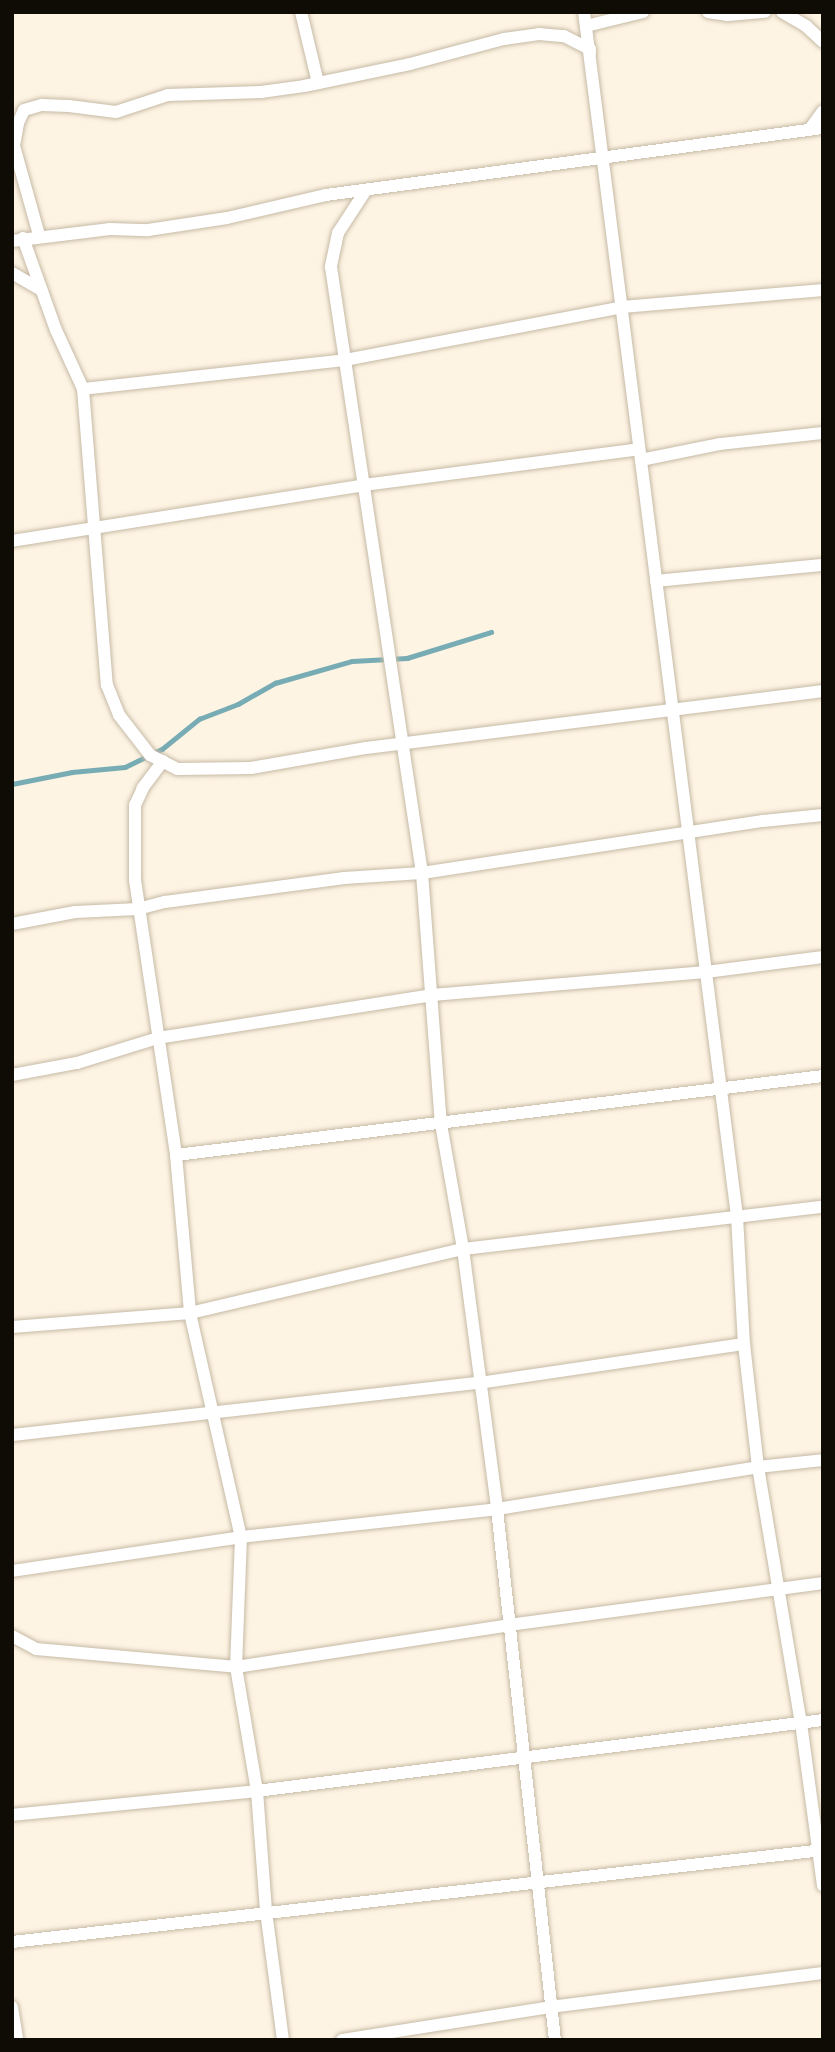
<!DOCTYPE html>
<html>
<head>
<meta charset="utf-8">
<style>
  body { margin:0 }
  #map { position:relative; width:835px; height:2052px; overflow:hidden; background:#fef4e3; font-family:Poppins,sans-serif }
  div>[style] { position:absolute }
  .stream>* { height:4.5px; margin:-2.25px; padding:0 2.25px; transform-origin:2.25px; border-radius:2.25px; background:#78acb4 }
  .roads { filter:drop-shadow(0 0 2px #c6baa6) drop-shadow(0 0 2px #c6baa6) }
  .street>* { height:12px; margin:-6px; padding:0 6px; transform-origin:6px; border-radius:6px; background:#fff }
  span { translate:-50% -50%; white-space:nowrap; text-align:center; line-height:1.15; -webkit-text-stroke:7px #fff; paint-order:stroke }
  .frame { position:absolute; inset:0; border:14px solid #0f0b05; pointer-events:none }
</style>
</head>
<body>
<div id="map">
  <div class="stream">
    <i style="left:12px;top:784px;width:61px;rotate:-11.3deg"></i>
    <i style="left:72px;top:772px;width:53px;rotate:-5.4deg"></i>
    <i style="left:125px;top:767px;width:41px;rotate:-25.9deg"></i>
    <i style="left:162px;top:749px;width:48px;rotate:-39deg"></i>
    <i style="left:199px;top:719px;width:42px;rotate:-21deg"></i>
    <i style="left:238px;top:704px;width:43px;rotate:-29.6deg"></i>
    <i style="left:275px;top:683px;width:80px;rotate:-15.9deg"></i>
    <i style="left:352px;top:661px;width:55px;rotate:-3.1deg"></i>
    <i style="left:407px;top:658px;width:88px;rotate:-17.2deg"></i>
  </div>
  <div class="roads">
    <div class="street">
      <i style="left:301px;top:12px;width:73px;rotate:76.5deg"></i>
      <i style="left:584px;top:12px;width:1214px;rotate:82.76deg"></i>
      <i style="left:737px;top:1216px;width:128px;rotate:86.9deg"></i>
      <i style="left:744px;top:1344px;width:124px;rotate:83.5deg"></i>
      <i style="left:758px;top:1467px;width:260px;rotate:80.5deg"></i>
      <i style="left:801px;top:1723px;width:164px;rotate:82.3deg"></i>
      <i style="left:708px;top:12px;width:20px;rotate:9deg"></i>
      <i style="left:728px;top:15px;width:37px;rotate:-5deg"></i>
      <i style="left:782px;top:12px;width:28px;rotate:30deg"></i>
      <i style="left:806px;top:26px;width:23px;rotate:43deg"></i>
      <i style="left:586px;top:26px;width:59px;rotate:-13.8deg"></i>
      <i style="left:810px;top:129px;width:22px;rotate:-54deg"></i>
      <i style="left:366px;top:190px;width:51px;rotate:123.1deg"></i>
      <i style="left:338px;top:233px;width:35px;rotate:102deg"></i>
      <i style="left:331px;top:267px;width:613px;rotate:81.46deg"></i>
      <i style="left:422px;top:873px;width:252px;rotate:85.7deg"></i>
      <i style="left:441px;top:1124px;width:127px;rotate:80deg"></i>
      <i style="left:463px;top:1249px;width:262px;rotate:82.5deg"></i>
      <i style="left:497px;top:1509px;width:534px;rotate:83.77deg"></i>
      <i style="left:39px;top:235px;width:92px;rotate:-105.7deg"></i>
      <i style="left:14px;top:146px;width:23px;rotate:-80deg"></i>
      <i style="left:18px;top:123px;width:14px;rotate:-65deg"></i>
      <i style="left:24px;top:110px;width:19px;rotate:-16deg"></i>
      <i style="left:42px;top:105px;width:27px;rotate:2deg"></i>
      <i style="left:69px;top:106px;width:47px;rotate:7.3deg"></i>
      <i style="left:116px;top:112px;width:55px;rotate:-18.1deg"></i>
      <i style="left:168px;top:95px;width:93px;rotate:-1.8deg"></i>
      <i style="left:261px;top:92px;width:43px;rotate:-7.9deg"></i>
      <i style="left:304px;top:86px;width:108px;rotate:-11.7deg"></i>
      <i style="left:410px;top:64px;width:97px;rotate:-14.9deg"></i>
      <i style="left:504px;top:39px;width:35px;rotate:-8deg"></i>
      <i style="left:539px;top:34px;width:25px;rotate:5deg"></i>
      <i style="left:564px;top:36px;width:29px;rotate:27deg"></i>
      <i style="left:590px;top:49px;width:4px;rotate:90deg"></i>
      <i style="left:23px;top:238px;width:98px;rotate:70.3deg"></i>
      <i style="left:56px;top:330px;width:65px;rotate:65.4deg"></i>
      <i style="left:83px;top:389px;width:297px;rotate:85.4deg"></i>
      <i style="left:107px;top:685px;width:32px;rotate:68deg"></i>
      <i style="left:119px;top:715px;width:51px;rotate:52.2deg"></i>
      <i style="left:150px;top:755px;width:31px;rotate:27deg"></i>
      <i style="left:178px;top:769px;width:73px;rotate:-0.8deg"></i>
      <i style="left:251px;top:768px;width:117px;rotate:-9.9deg"></i>
      <i style="left:366px;top:748px;width:461px;rotate:-7.1deg"></i>
      <i style="left:12px;top:241px;width:99px;rotate:-7deg"></i>
      <i style="left:110px;top:229px;width:38px;rotate:2deg"></i>
      <i style="left:148px;top:230px;width:80px;rotate:-8.6deg"></i>
      <i style="left:227px;top:218px;width:102px;rotate:-13.1deg"></i>
      <i style="left:326px;top:195px;width:501px;rotate:-7.68deg"></i>
      <i style="left:12px;top:273px;width:34px;rotate:30deg"></i>
      <i style="left:83px;top:389px;width:264px;rotate:-6.3deg"></i>
      <i style="left:345px;top:360px;width:282px;rotate:-10.8deg"></i>
      <i style="left:622px;top:307px;width:202px;rotate:-4.8deg"></i>
      <i style="left:641px;top:460px;width:81px;rotate:-11.4deg"></i>
      <i style="left:720px;top:444px;width:104px;rotate:-6.1deg"></i>
      <i style="left:12px;top:541px;width:356px;rotate:-9deg"></i>
      <i style="left:364px;top:485px;width:271px;rotate:-7.4deg"></i>
      <i style="left:656px;top:581px;width:168px;rotate:-5.5deg"></i>
      <i style="left:163px;top:761px;width:34px;rotate:127deg"></i>
      <i style="left:143px;top:788px;width:19px;rotate:115deg"></i>
      <i style="left:135px;top:805px;width:75px;rotate:90deg"></i>
      <i style="left:135px;top:880px;width:278px;rotate:81.5deg"></i>
      <i style="left:176px;top:1155px;width:159px;rotate:84.9deg"></i>
      <i style="left:190px;top:1313px;width:230px;rotate:77.2deg"></i>
      <i style="left:241px;top:1537px;width:130px;rotate:92.2deg"></i>
      <i style="left:236px;top:1667px;width:126px;rotate:80.4deg"></i>
      <i style="left:257px;top:1791px;width:120px;rotate:85.7deg"></i>
      <i style="left:266px;top:1911px;width:130px;rotate:82.5deg"></i>
      <i style="left:12px;top:924px;width:64px;rotate:-10.8deg"></i>
      <i style="left:75px;top:912px;width:63px;rotate:-2.7deg"></i>
      <i style="left:138px;top:909px;width:28px;rotate:-15deg"></i>
      <i style="left:165px;top:902px;width:181px;rotate:-7.6deg"></i>
      <i style="left:344px;top:878px;width:78px;rotate:-3.7deg"></i>
      <i style="left:422px;top:873px;width:345px;rotate:-8.7deg"></i>
      <i style="left:763px;top:821px;width:60px;rotate:-5.7deg"></i>
      <i style="left:12px;top:1075px;width:66px;rotate:-10.5deg"></i>
      <i style="left:77px;top:1063px;width:85px;rotate:-17.2deg"></i>
      <i style="left:158px;top:1038px;width:277px;rotate:-8.9deg"></i>
      <i style="left:432px;top:995px;width:275px;rotate:-4.8deg"></i>
      <i style="left:706px;top:972px;width:118px;rotate:-7.3deg"></i>
      <i style="left:176px;top:1155px;width:652px;rotate:-6.96deg"></i>
      <i style="left:12px;top:1327px;width:179px;rotate:-4.5deg"></i>
      <i style="left:190px;top:1313px;width:280px;rotate:-13.2deg"></i>
      <i style="left:463px;top:1249px;width:362px;rotate:-6.7deg"></i>
      <i style="left:12px;top:1435px;width:470px;rotate:-6.4deg"></i>
      <i style="left:479px;top:1383px;width:268px;rotate:-8.4deg"></i>
      <i style="left:12px;top:1571px;width:232px;rotate:-8.4deg"></i>
      <i style="left:241px;top:1537px;width:258px;rotate:-6.2deg"></i>
      <i style="left:497px;top:1509px;width:264px;rotate:-9.1deg"></i>
      <i style="left:758px;top:1467px;width:65px;rotate:-6.1deg"></i>
      <i style="left:12px;top:1636px;width:27px;rotate:28deg"></i>
      <i style="left:36px;top:1649px;width:201px;rotate:5.1deg"></i>
      <i style="left:236px;top:1667px;width:276px;rotate:-8.7deg"></i>
      <i style="left:509px;top:1625px;width:317px;rotate:-7.6deg"></i>
      <i style="left:12px;top:1815px;width:246px;rotate:-5.6deg"></i>
      <i style="left:257px;top:1791px;width:570px;rotate:-7.15deg"></i>
      <i style="left:12px;top:1942px;width:816px;rotate:-6.47deg"></i>
      <i style="left:12px;top:2007px;width:33px;rotate:81deg"></i>
      <i style="left:342px;top:2040px;width:211px;rotate:-9deg"></i>
      <i style="left:550px;top:2007px;width:275px;rotate:-7.1deg"></i>
    </div>
  </div>
  <div class="frame"></div>
</div>
</body>
</html>
